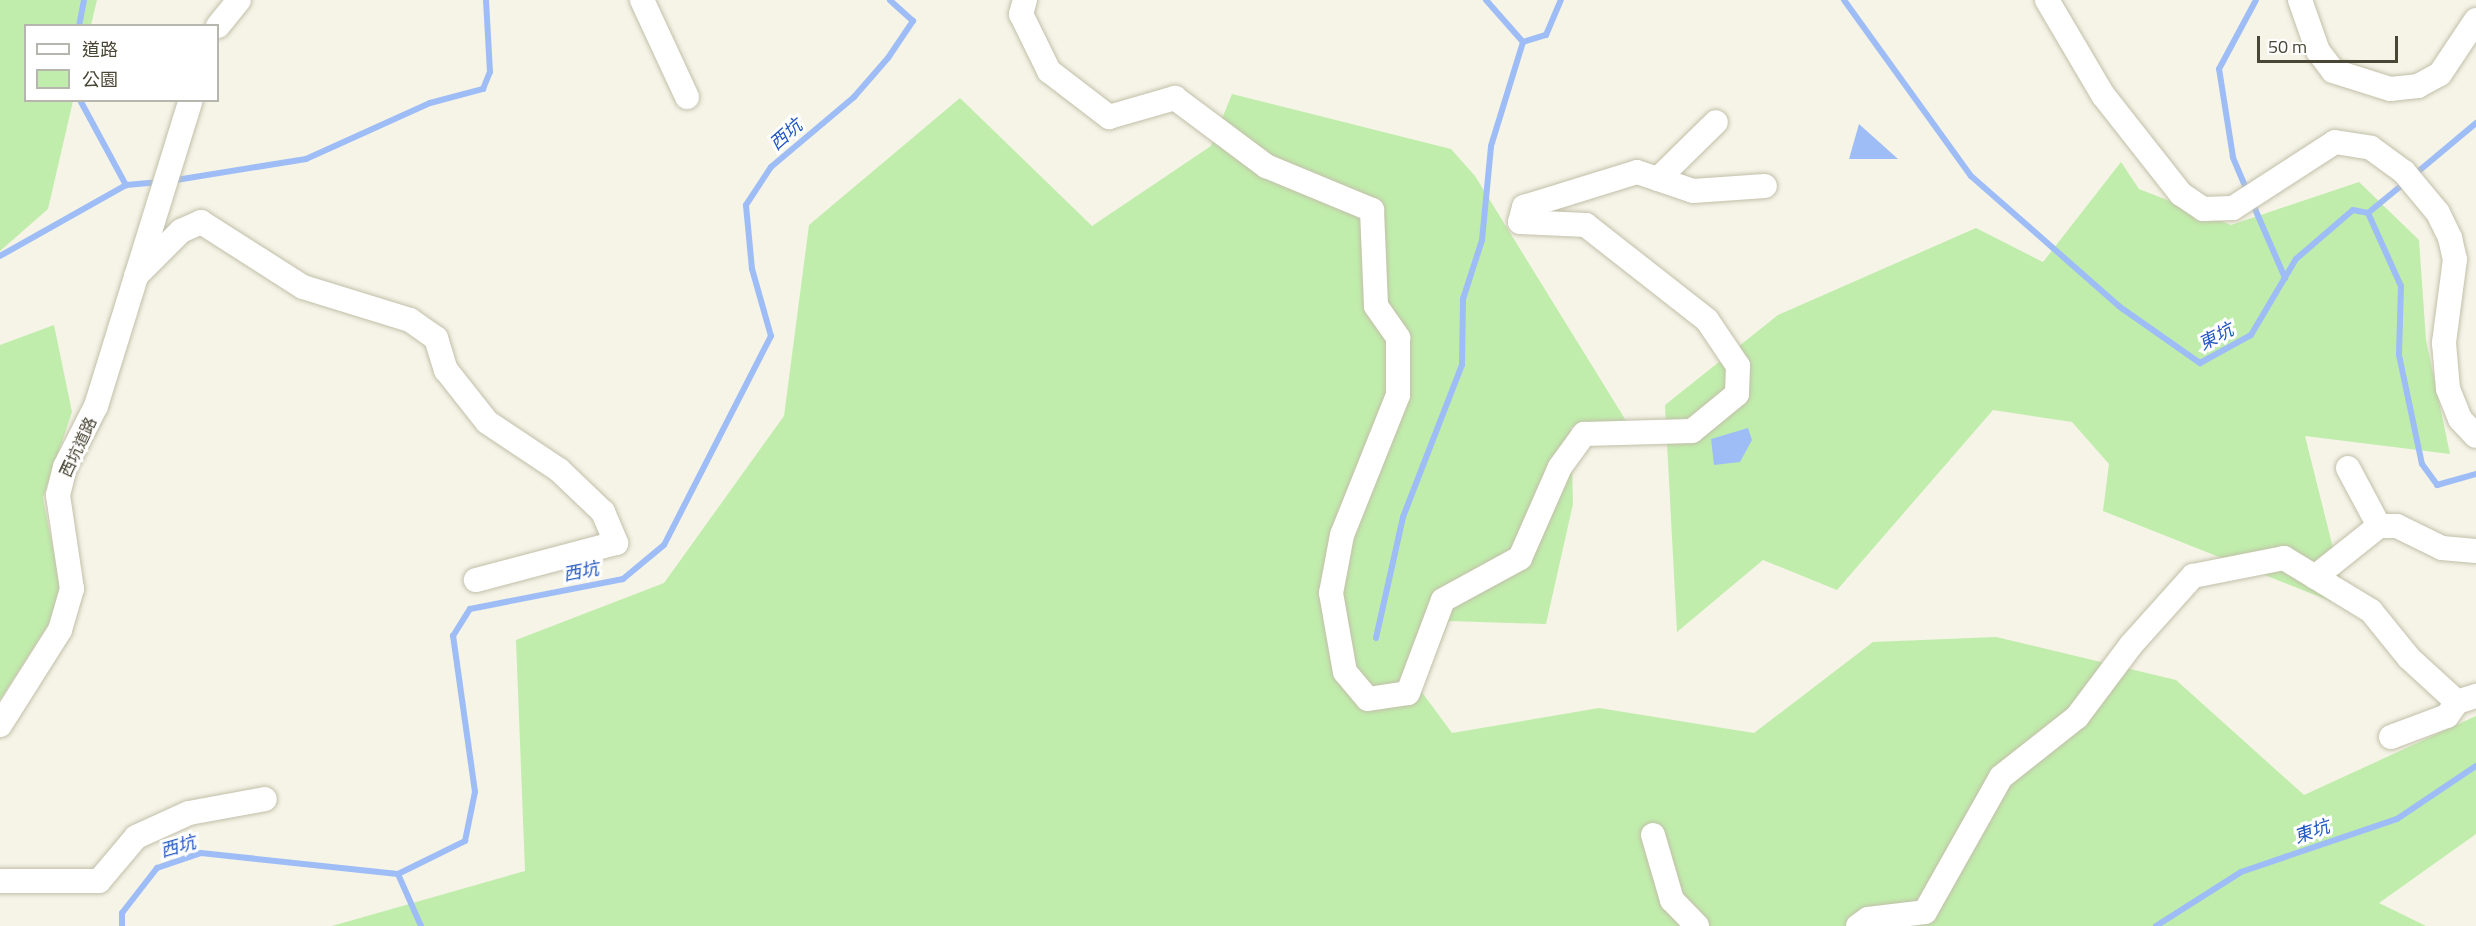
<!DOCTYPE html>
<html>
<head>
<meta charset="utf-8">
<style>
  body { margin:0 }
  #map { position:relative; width:2476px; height:926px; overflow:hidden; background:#f5f4e7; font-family:"Titillium Web","Noto Sans TC",sans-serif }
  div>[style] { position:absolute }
  .green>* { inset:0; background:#c0edac }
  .water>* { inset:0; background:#9ebdf7 }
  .stream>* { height:6px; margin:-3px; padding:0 3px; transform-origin:3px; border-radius:3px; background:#9ebdf7 }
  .roads { filter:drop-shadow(0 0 2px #c2bfa9) drop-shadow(0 0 2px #c2bfa9) }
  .minor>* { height:24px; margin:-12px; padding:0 12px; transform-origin:12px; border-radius:12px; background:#fff }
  span { translate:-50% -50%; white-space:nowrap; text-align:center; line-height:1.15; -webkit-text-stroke:6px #fff; paint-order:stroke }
  .street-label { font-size:16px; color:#494635 }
  .water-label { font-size:18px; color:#2358c0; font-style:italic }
  .legend { position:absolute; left:24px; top:24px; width:195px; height:78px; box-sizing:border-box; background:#fff; border:2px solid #b6b5ae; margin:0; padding:8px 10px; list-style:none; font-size:18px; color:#494635 }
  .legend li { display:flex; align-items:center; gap:12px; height:30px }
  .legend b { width:30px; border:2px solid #b6b5ae }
  .scale { position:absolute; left:2257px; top:36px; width:141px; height:27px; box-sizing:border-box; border:3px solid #494635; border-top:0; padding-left:8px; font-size:18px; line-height:21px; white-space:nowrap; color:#494635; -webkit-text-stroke:4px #fff; paint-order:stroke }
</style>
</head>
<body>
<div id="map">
  <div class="green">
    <i style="clip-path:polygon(0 0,97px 0,91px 25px,26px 26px,26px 100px,73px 101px,48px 209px,0 251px)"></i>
    <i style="clip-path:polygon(1232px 94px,1451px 149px,1475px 176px,1628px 424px,1571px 427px,1573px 504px,1546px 624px,1449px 621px,1421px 691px,1452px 733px,1599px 708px,1754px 733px,1873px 642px,1996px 637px,2176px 680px,2304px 795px,2476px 716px,2476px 834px,2379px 903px,2426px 926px,332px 926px,525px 871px,516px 640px,664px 583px,784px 416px,809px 225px,960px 98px,1092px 226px,1211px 146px)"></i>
    <i style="clip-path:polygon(2121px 162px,2139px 189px,2231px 225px,2359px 182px,2419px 240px,2426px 340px,2450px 454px,2305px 436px,2348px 608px,2103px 511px,2109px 464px,2072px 422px,1993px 410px,1837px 590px,1763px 560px,1677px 632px,1665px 405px,1778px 315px,1976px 228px,2043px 262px)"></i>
    <i style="clip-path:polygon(54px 325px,72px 412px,43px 498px,60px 585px,53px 617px,0 700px,0 345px)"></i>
  </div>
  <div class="water">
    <i style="clip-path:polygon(1859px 124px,1898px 159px,1849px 159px)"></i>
    <i style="clip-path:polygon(1748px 428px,1752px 440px,1740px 462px,1714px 465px,1711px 439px)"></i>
  </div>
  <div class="stream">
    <i style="left:1486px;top:0;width:56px;rotate:48.6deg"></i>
    <i style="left:1523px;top:42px;width:24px;rotate:-17deg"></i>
    <i style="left:1546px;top:35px;width:38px;rotate:-67deg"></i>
    <i style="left:1844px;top:0;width:217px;rotate:54.2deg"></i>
    <i style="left:1971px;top:176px;width:198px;rotate:41.3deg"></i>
    <i style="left:2120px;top:307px;width:98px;rotate:35deg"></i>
    <i style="left:2200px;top:363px;width:58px;rotate:-28.8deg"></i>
    <i style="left:2251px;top:335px;width:88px;rotate:-59.4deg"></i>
    <i style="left:2296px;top:259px;width:75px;rotate:-40.7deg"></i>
    <i style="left:2353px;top:210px;width:15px;rotate:11deg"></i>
    <i style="left:2368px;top:213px;width:80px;rotate:65.7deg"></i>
    <i style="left:2401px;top:286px;width:69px;rotate:91.7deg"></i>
    <i style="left:2399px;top:355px;width:111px;rotate:78.1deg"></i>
    <i style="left:2422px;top:464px;width:26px;rotate:54deg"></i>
    <i style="left:2437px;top:485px;width:41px;rotate:-15.8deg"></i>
    <i style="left:79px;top:26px;width:26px;rotate:-79deg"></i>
    <i style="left:80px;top:100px;width:97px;rotate:61.6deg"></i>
    <i style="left:2414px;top:175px;width:81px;rotate:-40deg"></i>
    <i style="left:170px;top:181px;width:138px;rotate:-9.2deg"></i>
    <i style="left:306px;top:159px;width:136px;rotate:-24.3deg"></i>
    <i style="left:430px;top:103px;width:55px;rotate:-14.8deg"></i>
    <i style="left:483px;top:89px;width:18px;rotate:-68deg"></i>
    <i style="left:490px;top:72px;width:72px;rotate:-93.2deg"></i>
    <i style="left:2248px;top:193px;width:39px;rotate:-113deg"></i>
    <i style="left:2233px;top:157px;width:89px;rotate:-99deg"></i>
    <i style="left:2219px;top:69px;width:78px;rotate:-61.8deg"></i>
    <i style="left:2252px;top:202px;width:83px;rotate:66.5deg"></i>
    <i style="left:2368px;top:213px;width:50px;rotate:-39.4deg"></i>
    <i style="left:0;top:256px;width:145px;rotate:-29.4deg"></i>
    <i style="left:126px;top:185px;width:34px;rotate:-5deg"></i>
    <i style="left:1376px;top:638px;width:124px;rotate:-77.4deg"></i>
    <i style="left:1403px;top:517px;width:163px;rotate:-68.8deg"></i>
    <i style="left:1462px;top:365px;width:66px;rotate:-89.1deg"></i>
    <i style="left:1463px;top:299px;width:62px;rotate:-72.1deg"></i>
    <i style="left:1482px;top:240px;width:94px;rotate:-84.5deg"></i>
    <i style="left:1491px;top:146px;width:109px;rotate:-72.9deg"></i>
    <i style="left:398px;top:874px;width:57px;rotate:66.1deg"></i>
    <i style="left:122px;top:926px;width:13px;rotate:-90deg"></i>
    <i style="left:122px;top:913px;width:57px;rotate:-52.1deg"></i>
    <i style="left:157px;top:868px;width:46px;rotate:-18.8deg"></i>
    <i style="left:201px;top:853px;width:198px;rotate:6.1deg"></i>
    <i style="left:398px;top:874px;width:75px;rotate:-26.2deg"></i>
    <i style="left:465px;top:841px;width:50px;rotate:-78.5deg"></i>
    <i style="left:475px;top:792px;width:158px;rotate:-98deg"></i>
    <i style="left:453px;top:636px;width:32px;rotate:-58deg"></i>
    <i style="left:470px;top:609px;width:156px;rotate:-11.1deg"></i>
    <i style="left:623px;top:579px;width:53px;rotate:-39.7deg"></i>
    <i style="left:664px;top:545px;width:235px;rotate:-62.9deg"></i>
    <i style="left:771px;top:336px;width:70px;rotate:-105.8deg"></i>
    <i style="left:752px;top:269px;width:64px;rotate:-95.4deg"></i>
    <i style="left:746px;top:205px;width:45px;rotate:-56.7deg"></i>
    <i style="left:771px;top:167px;width:109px;rotate:-40.1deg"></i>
    <i style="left:854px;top:97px;width:52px;rotate:-48.9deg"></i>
    <i style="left:888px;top:58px;width:45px;rotate:-56deg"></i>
    <i style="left:913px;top:21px;width:31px;rotate:-138deg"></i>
    <i style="left:2156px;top:926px;width:101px;rotate:-32.4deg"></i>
    <i style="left:2241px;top:872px;width:165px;rotate:-18.8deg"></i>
    <i style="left:2397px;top:819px;width:95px;rotate:-33.9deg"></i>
  </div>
  <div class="roads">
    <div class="minor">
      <i style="left:642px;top:0;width:107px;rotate:65.1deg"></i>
      <i style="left:1025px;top:0;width:15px;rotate:106deg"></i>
      <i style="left:1021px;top:14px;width:64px;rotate:63.8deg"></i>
      <i style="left:1049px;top:71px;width:76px;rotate:37.5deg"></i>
      <i style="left:1109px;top:117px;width:69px;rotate:-16.1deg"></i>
      <i style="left:1175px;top:98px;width:114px;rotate:36.8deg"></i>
      <i style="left:1266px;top:166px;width:115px;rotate:22.5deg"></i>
      <i style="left:1372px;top:210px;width:96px;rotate:87.6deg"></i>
      <i style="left:1376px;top:306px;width:39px;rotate:55deg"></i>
      <i style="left:1398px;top:338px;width:57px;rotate:90deg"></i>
      <i style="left:1398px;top:395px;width:151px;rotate:111.8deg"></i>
      <i style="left:1342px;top:535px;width:59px;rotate:100.7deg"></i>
      <i style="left:1331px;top:593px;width:80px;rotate:80deg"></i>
      <i style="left:1345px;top:672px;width:35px;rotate:50deg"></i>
      <i style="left:1368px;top:699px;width:40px;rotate:-8.5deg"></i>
      <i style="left:1408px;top:693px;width:99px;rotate:-69.4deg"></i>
      <i style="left:1443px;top:600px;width:88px;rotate:-28.6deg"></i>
      <i style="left:1520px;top:558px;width:99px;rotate:-66.3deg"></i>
      <i style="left:1560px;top:467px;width:41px;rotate:-54deg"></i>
      <i style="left:1584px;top:434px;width:108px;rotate:-1.6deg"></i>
      <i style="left:1692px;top:431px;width:58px;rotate:-39.4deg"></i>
      <i style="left:1737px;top:394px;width:28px;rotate:-88deg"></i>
      <i style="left:1738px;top:366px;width:55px;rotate:-124deg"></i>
      <i style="left:1707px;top:320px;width:154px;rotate:-141.9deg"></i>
      <i style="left:1586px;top:225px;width:66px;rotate:-177.4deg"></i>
      <i style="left:1520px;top:222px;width:16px;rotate:-75deg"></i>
      <i style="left:1524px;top:207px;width:118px;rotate:-17.2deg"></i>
      <i style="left:1637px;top:172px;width:59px;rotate:18.7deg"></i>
      <i style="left:1693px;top:191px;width:72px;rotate:-4deg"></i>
      <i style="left:2047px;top:0;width:110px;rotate:59.5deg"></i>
      <i style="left:2103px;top:95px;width:126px;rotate:51.8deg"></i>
      <i style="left:2181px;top:194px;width:27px;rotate:34deg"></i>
      <i style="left:2203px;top:209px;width:30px;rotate:-2deg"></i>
      <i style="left:2233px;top:208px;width:121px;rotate:-32.9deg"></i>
      <i style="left:2335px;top:142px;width:36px;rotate:9deg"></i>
      <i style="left:2371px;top:148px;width:41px;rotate:36deg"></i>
      <i style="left:2404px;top:172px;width:53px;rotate:50.3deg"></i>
      <i style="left:2438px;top:213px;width:28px;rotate:64deg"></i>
      <i style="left:2450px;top:238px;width:22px;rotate:77deg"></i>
      <i style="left:2455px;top:259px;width:85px;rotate:97.5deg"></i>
      <i style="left:2444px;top:343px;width:46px;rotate:85deg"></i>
      <i style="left:2448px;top:389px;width:32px;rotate:68deg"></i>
      <i style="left:2460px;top:419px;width:23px;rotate:47deg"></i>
      <i style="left:2300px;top:0;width:54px;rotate:70.6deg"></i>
      <i style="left:2318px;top:51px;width:25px;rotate:53deg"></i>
      <i style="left:2333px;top:71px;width:60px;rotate:17.5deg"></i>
      <i style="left:2390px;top:89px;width:28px;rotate:-6deg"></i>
      <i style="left:2418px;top:86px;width:25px;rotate:-29deg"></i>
      <i style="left:2440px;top:74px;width:65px;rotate:-56.3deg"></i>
      <i style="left:218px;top:26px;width:33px;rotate:-51deg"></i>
      <i style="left:1658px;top:179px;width:81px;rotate:-44.5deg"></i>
      <i style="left:136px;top:276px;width:64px;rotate:-45deg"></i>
      <i style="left:181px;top:231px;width:22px;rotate:-24deg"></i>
      <i style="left:201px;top:222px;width:121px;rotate:32.5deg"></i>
      <i style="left:303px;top:287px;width:112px;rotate:17.1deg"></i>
      <i style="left:410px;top:320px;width:32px;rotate:35deg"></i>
      <i style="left:436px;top:338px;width:34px;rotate:73deg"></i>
      <i style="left:446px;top:370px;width:66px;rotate:51.7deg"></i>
      <i style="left:487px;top:422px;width:87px;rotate:33.7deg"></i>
      <i style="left:559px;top:470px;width:61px;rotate:43.7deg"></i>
      <i style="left:603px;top:512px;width:34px;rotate:67deg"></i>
      <i style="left:616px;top:543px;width:145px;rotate:165.2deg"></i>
      <i style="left:2348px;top:468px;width:66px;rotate:61.9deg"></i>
      <i style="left:2315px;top:577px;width:82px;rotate:-38.6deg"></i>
      <i style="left:2379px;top:526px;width:18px"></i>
      <i style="left:2397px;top:526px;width:50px;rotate:26.1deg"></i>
      <i style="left:2442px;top:548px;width:34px;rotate:5deg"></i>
      <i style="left:0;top:725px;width:112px;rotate:-57.7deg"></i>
      <i style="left:60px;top:630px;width:43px;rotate:-73.7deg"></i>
      <i style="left:72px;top:589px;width:95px;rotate:-98.5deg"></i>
      <i style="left:58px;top:495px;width:29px;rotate:-76deg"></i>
      <i style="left:65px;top:467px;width:68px;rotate:-63.1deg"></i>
      <i style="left:96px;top:406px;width:320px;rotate:-72.8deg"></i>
      <i style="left:2391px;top:737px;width:60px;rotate:-20.6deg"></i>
      <i style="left:2447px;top:716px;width:17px;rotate:-54deg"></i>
      <i style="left:1653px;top:835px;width:68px;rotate:73.7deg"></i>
      <i style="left:1672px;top:900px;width:36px;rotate:46deg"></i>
      <i style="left:0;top:881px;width:99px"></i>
      <i style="left:99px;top:881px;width:57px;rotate:-49.9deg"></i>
      <i style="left:136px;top:837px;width:58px;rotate:-24.4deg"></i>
      <i style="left:189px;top:813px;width:77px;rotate:-10.4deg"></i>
      <i style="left:1858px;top:926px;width:12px;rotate:-35deg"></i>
      <i style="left:1868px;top:919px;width:57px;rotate:-7deg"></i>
      <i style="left:1925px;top:912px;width:155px;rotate:-60.6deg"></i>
      <i style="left:2001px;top:777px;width:97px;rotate:-38.3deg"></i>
      <i style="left:2077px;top:717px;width:90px;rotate:-53.1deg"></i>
      <i style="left:2131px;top:645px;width:93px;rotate:-48.1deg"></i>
      <i style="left:2193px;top:576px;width:93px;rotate:-11.2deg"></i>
      <i style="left:2284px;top:558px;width:102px;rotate:31.3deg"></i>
      <i style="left:2371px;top:611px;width:60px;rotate:51deg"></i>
      <i style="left:2409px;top:658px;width:65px;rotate:42.5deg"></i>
      <i style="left:2457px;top:702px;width:20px;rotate:-18deg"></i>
    </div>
  </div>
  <div class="street-label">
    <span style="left:78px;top:447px;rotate:-65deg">西坑道路</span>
  </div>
  <div class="water-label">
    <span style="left:786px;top:135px;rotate:-41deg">西坑</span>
    <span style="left:2216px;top:337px;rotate:-28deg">東坑</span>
    <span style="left:581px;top:572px;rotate:-11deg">西坑</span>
    <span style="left:2312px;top:832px;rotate:-19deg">東坑</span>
    <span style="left:178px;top:847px;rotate:-16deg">西坑</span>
  </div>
  <ul class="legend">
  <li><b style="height:8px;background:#fff"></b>道路</li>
  <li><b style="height:16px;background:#c0edac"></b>公園</li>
  </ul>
  <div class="scale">50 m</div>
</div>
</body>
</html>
